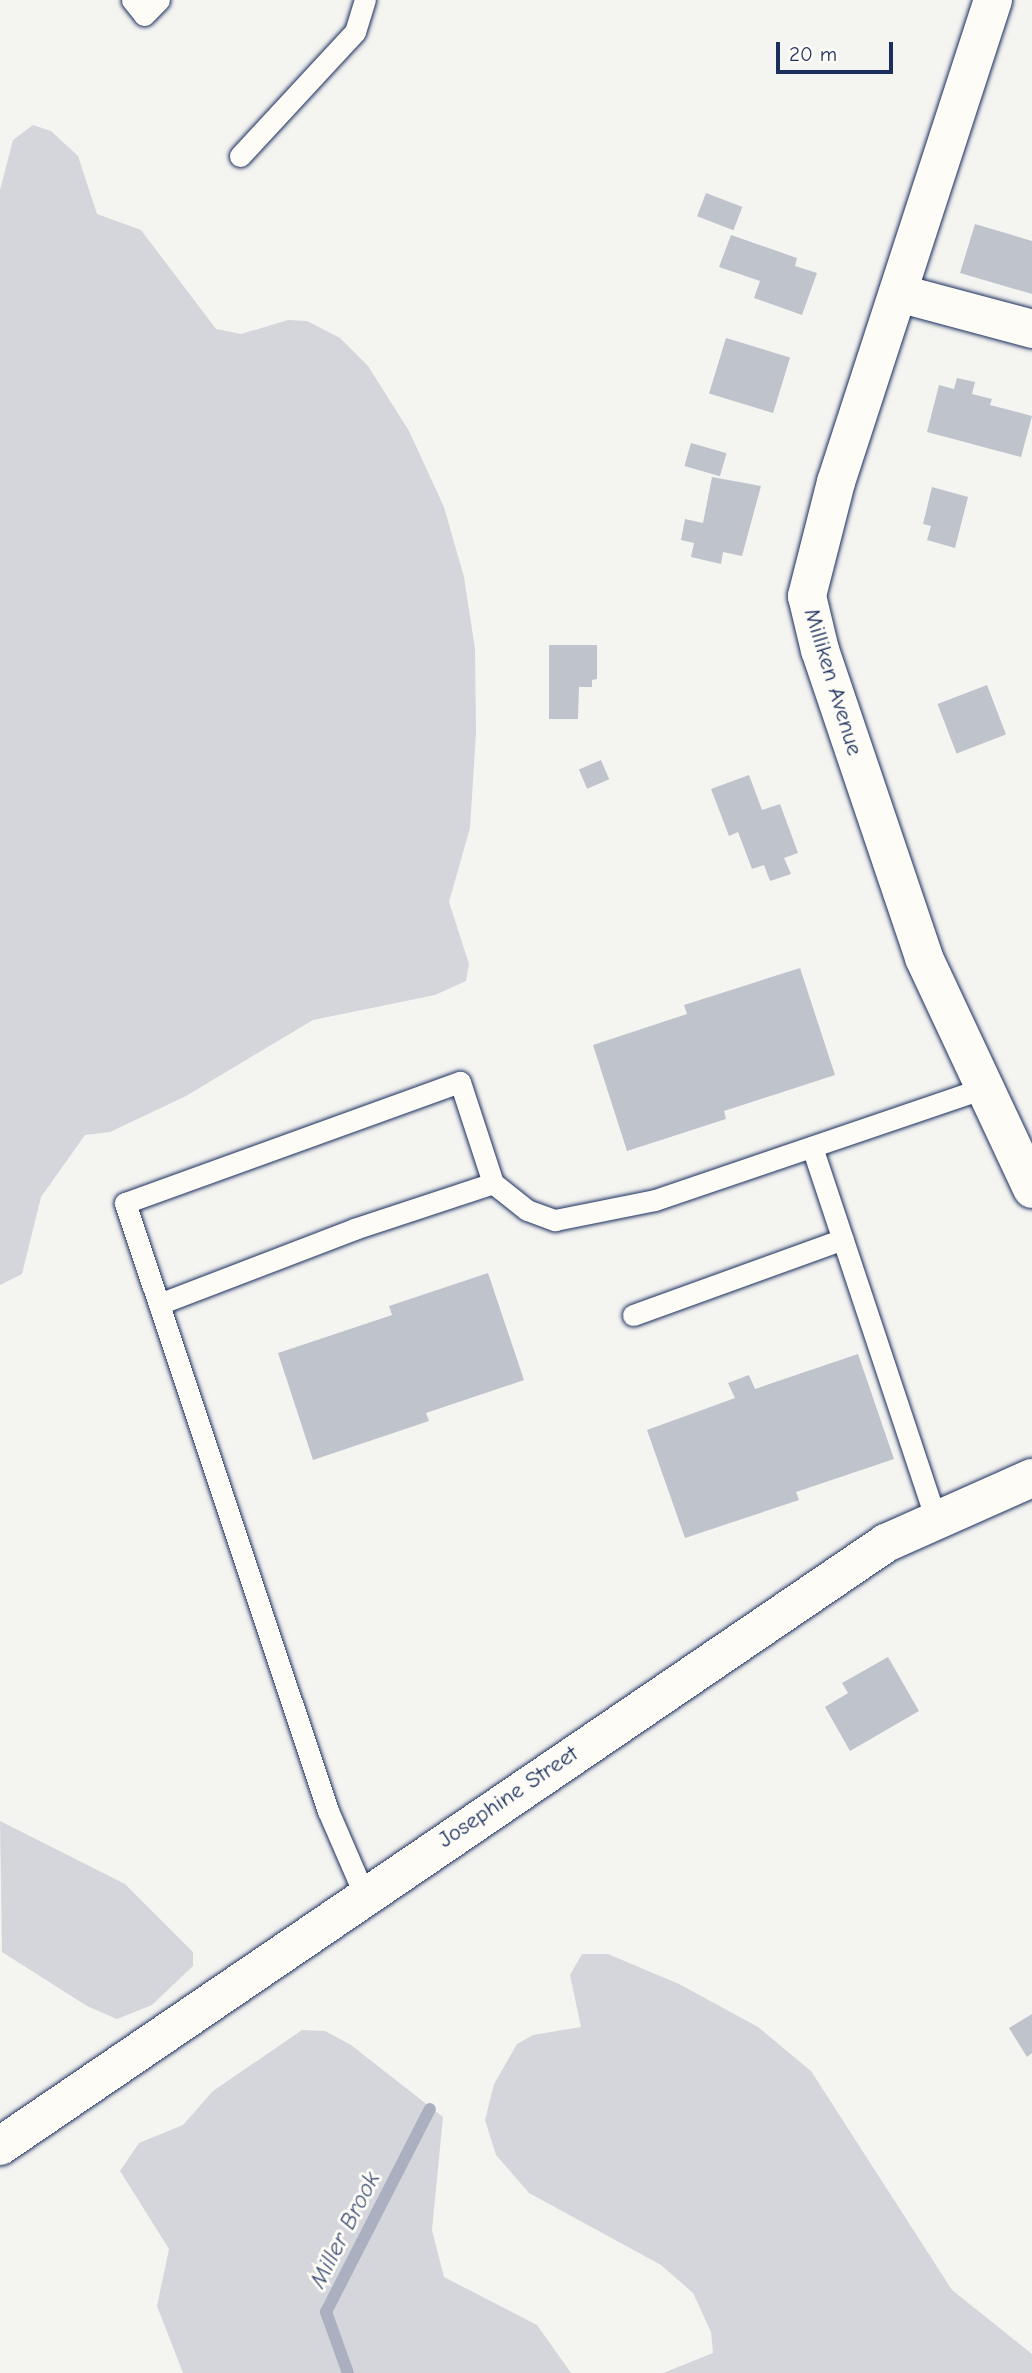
<!DOCTYPE html>
<html>
<head>
<meta charset="utf-8">
<style>
  body { margin:0 }
  #map { position:relative; width:1032px; height:2373px; overflow:hidden; background:#f4f4f1; font-family:"Comic Neue",sans-serif }
  div>[style] { position:absolute }
  .green>* { inset:0; background:#d4d6db }
  .stream>* { height:12px; margin:-6px; padding:0 6px; transform-origin:6px; border-radius:6px; background:#aab0bf }
  .building>* { inset:0; background:#bfc3cc; transform-origin:0 0 }
  .roads { filter:drop-shadow(0 0 2px #1b2f5e) drop-shadow(0 0 2px #1b2f5e) }
  .service>* { height:21px; margin:-10.5px; padding:0 10.5px; transform-origin:10.5px; border-radius:10.5px; background:#fdfcf7 }
  .minor>* { height:38px; margin:-19px; padding:0 19px; transform-origin:19px; border-radius:19px; background:#fdfcf7 }
  span { translate:-50% -50%; white-space:nowrap; text-align:center; line-height:1.15; -webkit-text-stroke:6px #fdfcf7; paint-order:stroke }
  .street-label { font-size:23px; color:#1b2f5e }
  .water-label { font-size:24px; color:#46567b; font-style:italic }
  .scale { position:absolute; left:776px; top:42px; width:117px; height:32px; box-sizing:border-box; border:4px solid #1b2f5e; border-top:0; padding-left:9px; font-size:21px; line-height:24px; white-space:nowrap; color:#1b2f5e; -webkit-text-stroke:5px #fdfcf7; paint-order:stroke }
</style>
</head>
<body>
<div id="map">
  <div class="green">
    <i style="clip-path:polygon(33px 125px,51px 131px,78px 156px,97px 214px,141px 230px,216px 329px,241px 334px,288px 320px,307px 321px,340px 338px,368px 366px,409px 431px,444px 507px,464px 577px,475px 649px,476px 733px,470px 828px,449px 902px,469px 964px,466px 981px,435px 995px,313px 1020px,186px 1096px,110px 1132px,85px 1135px,41px 1197px,22px 1274px,0 1285px,0 190px,13px 140px)"></i>
    <i style="clip-path:polygon(0 1821px,125px 1884px,193px 1952px,193px 1966px,152px 2005px,117px 2019px,87px 2006px,2px 1952px)"></i>
    <i style="clip-path:polygon(582px 1954px,608px 1954px,679px 1984px,758px 2027px,811px 2071px,952px 2290px,1032px 2354px,1032px 2373px,663px 2373px,713px 2353px,711px 2332px,693px 2293px,661px 2265px,529px 2193px,496px 2155px,485px 2120px,494px 2084px,517px 2044px,533px 2035px,581px 2027px,570px 1975px)"></i>
    <i style="clip-path:polygon(302px 2030px,325px 2031px,351px 2045px,443px 2117px,432px 2230px,444px 2277px,537px 2325px,571px 2373px,183px 2373px,157px 2306px,169px 2249px,120px 2171px,139px 2143px,183px 2125px,213px 2091px)"></i>
  </div>
  <div class="stream">
    <i style="left:348px;top:2373px;width:65px;rotate:-109.8deg"></i>
    <i style="left:326px;top:2312px;width:228px;rotate:-62.9deg"></i>
  </div>
  <div class="building">
    <i style="left:706px;top:193px;width:39px;height:25px;rotate:21deg"></i>
    <i style="clip-path:polygon(975px 224px,1032px 241px,1032px 294px,960px 273px)"></i>
    <i style="clip-path:polygon(731px 235px,797px 258px,795px 266px,817px 273px,802px 315px,754px 298px,760px 281px,719px 267px)"></i>
    <i style="left:726px;top:338px;width:67px;height:58px;rotate:17deg"></i>
    <i style="clip-path:polygon(957px 378px,975px 382px,972px 394px,992px 399px,990px 405px,1032px 416px,1021px 457px,927px 432px,939px 385px,954px 389px)"></i>
    <i style="left:691px;top:443px;width:37px;height:24px;rotate:16deg"></i>
    <i style="clip-path:polygon(712px 477px,761px 486px,742px 556px,723px 552px,721px 564px,691px 557px,694px 543px,681px 540px,685px 519px,703px 523px)"></i>
    <i style="clip-path:polygon(932px 487px,968px 497px,955px 548px,927px 540px,931px 526px,923px 524px)"></i>
    <i style="clip-path:polygon(549px 645px,597px 645px,597px 679px,592px 680px,592px 687px,579px 687px,578px 719px,549px 719px)"></i>
    <i style="left:987px;top:685px;width:53px;height:53px;rotate:69deg"></i>
    <i style="left:601px;top:760px;width:21px;height:24px;rotate:67deg"></i>
    <i style="clip-path:polygon(749px 775px,762px 810px,780px 804px,798px 853px,784px 858px,791px 874px,770px 881px,764px 865px,752px 869px,738px 832px,729px 836px,711px 789px)"></i>
    <i style="clip-path:polygon(800px 968px,835px 1075px,724px 1111px,726px 1119px,627px 1151px,593px 1045px,687px 1014px,684px 1005px)"></i>
    <i style="clip-path:polygon(488px 1273px,524px 1380px,426px 1413px,429px 1421px,313px 1460px,278px 1353px,392px 1315px,389px 1306px)"></i>
    <i style="clip-path:polygon(858px 1354px,894px 1459px,796px 1492px,799px 1500px,685px 1538px,647px 1430px,735px 1398px,728px 1383px,749px 1375px,755px 1389px)"></i>
    <i style="clip-path:polygon(888px 1657px,919px 1711px,850px 1751px,825px 1707px,848px 1693px,842px 1683px)"></i>
    <i style="clip-path:polygon(1032px 2014px,1032px 2053px,1027px 2057px,1009px 2028px)"></i>
  </div>
  <div class="roads">
    <div class="service">
      <i style="left:132px;top:0;width:19px;rotate:51deg"></i>
      <i style="left:144px;top:15px;width:21px;rotate:-45deg"></i>
      <i style="left:240px;top:156px;width:169px;rotate:-47.2deg"></i>
      <i style="left:355px;top:32px;width:34px;rotate:-73deg"></i>
      <i style="left:812px;top:1147px;width:392px;rotate:71.6deg"></i>
      <i style="left:159px;top:1304px;width:209px;rotate:-21deg"></i>
      <i style="left:354px;top:1229px;width:146px;rotate:-18.3deg"></i>
      <i style="left:493px;top:1183px;width:43px;rotate:38.5deg"></i>
      <i style="left:527px;top:1210px;width:30px;rotate:20deg"></i>
      <i style="left:555px;top:1220px;width:102px;rotate:-11.3deg"></i>
      <i style="left:655px;top:1200px;width:344px;rotate:-18.8deg"></i>
      <i style="left:633px;top:1315px;width:223px;rotate:-19.9deg"></i>
      <i style="left:364px;top:1894px;width:90px;rotate:-113.4deg"></i>
      <i style="left:328px;top:1811px;width:641px;rotate:-108.46deg"></i>
      <i style="left:125px;top:1203px;width:356px;rotate:-19.9deg"></i>
      <i style="left:460px;top:1082px;width:106px;rotate:71.9deg"></i>
    </div>
    <div class="minor">
      <i style="left:993px;top:0;width:507px;rotate:108.04deg"></i>
      <i style="left:836px;top:482px;width:118px;rotate:104.3deg"></i>
      <i style="left:807px;top:596px;width:56px;rotate:76.5deg"></i>
      <i style="left:820px;top:650px;width:325px;rotate:71.3deg"></i>
      <i style="left:924px;top:958px;width:255px;rotate:64.9deg"></i>
      <i style="left:898px;top:293px;width:139px;rotate:15deg"></i>
      <i style="left:0;top:2146px;width:1072px;rotate:-34.24deg"></i>
      <i style="left:886px;top:1543px;width:160px;rotate:-24deg"></i>
    </div>
  </div>
  <div class="street-label">
    <span style="left:833px;top:682px;rotate:73deg">Milliken Avenue</span>
    <span style="left:508px;top:1797px;rotate:-34deg">Josephine Street</span>
  </div>
  <div class="water-label">
    <span style="left:345px;top:2230px;rotate:-63deg">Miller Brook</span>
  </div>
  <div class="scale">20 m</div>
</div>
</body>
</html>
